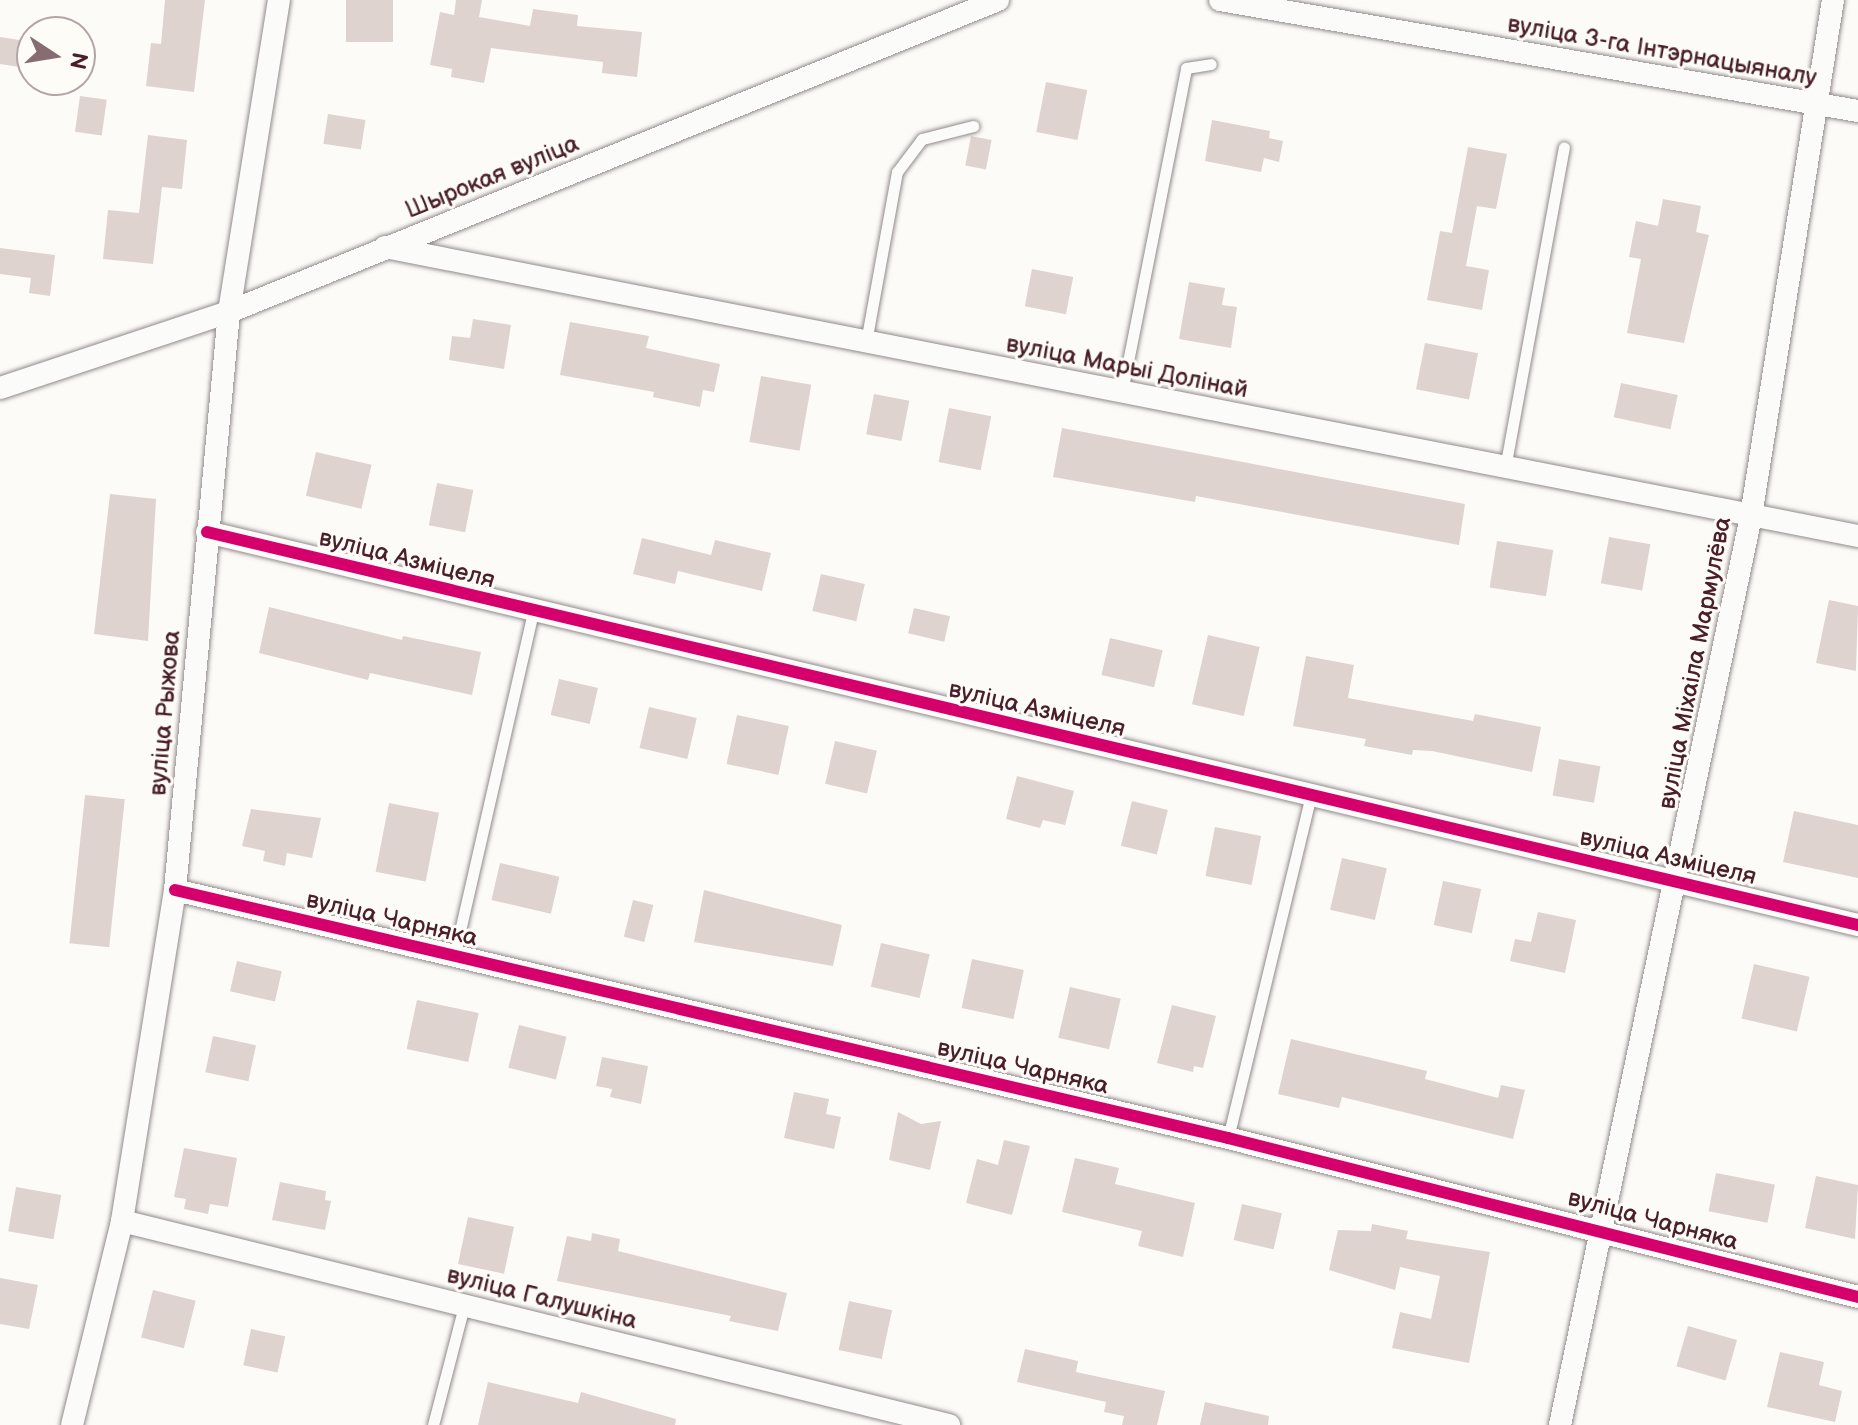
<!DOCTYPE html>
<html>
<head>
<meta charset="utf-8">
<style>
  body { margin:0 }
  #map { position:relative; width:1858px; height:1425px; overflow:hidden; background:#fcfbf8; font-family:"Balsamiq Sans",sans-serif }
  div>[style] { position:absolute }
  .building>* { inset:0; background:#ded3cf; transform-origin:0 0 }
  .roads { filter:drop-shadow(0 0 2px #928a8b) drop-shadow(0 0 2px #928a8b) }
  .lane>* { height:11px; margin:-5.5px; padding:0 5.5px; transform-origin:5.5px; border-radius:5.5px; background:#fbfbf9 }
  .street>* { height:22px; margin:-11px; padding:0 11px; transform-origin:11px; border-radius:11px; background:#fbfbf9 }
  .cycleway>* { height:12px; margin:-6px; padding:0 6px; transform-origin:6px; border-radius:6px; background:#d6006c }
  span { translate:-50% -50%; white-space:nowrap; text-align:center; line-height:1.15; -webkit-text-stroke:6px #fdfcf7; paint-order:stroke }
  .street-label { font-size:24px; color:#4a1f2b }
  .north { position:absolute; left:16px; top:16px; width:80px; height:80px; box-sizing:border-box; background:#fdfcf7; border:2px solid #b5a4a5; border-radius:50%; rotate:102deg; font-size:22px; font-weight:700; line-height:32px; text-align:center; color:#4a1f2b }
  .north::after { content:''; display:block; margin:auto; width:28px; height:36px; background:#886c73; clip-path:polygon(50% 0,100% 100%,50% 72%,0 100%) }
</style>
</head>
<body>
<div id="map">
  <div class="building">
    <i style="clip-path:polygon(165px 0,205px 0,194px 92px,146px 86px,151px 43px,161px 44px)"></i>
    <i style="left:346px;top:0;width:47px;height:42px"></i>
    <i style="clip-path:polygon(456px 0,482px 0,479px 17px,530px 26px,533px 9px,578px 15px,577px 26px,642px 32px,637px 77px,602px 73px,603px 62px,491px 48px,484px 83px,451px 77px,452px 69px,430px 65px,440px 12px,454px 15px)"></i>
    <i style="clip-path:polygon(0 37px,32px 42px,32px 69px,0 64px)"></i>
    <i style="left:1046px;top:82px;width:42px;height:51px;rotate:11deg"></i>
    <i style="left:80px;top:96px;width:27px;height:36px;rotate:8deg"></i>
    <i style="left:328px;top:114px;width:38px;height:30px;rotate:9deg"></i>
    <i style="clip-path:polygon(1212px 120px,1270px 131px,1269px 138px,1283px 141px,1279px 162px,1264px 158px,1261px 172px,1205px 161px)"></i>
    <i style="clip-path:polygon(148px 135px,187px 140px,182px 189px,162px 187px,153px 264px,103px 259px,108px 210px,139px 213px)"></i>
    <i style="left:971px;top:136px;width:21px;height:30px;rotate:11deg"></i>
    <i style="clip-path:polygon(1468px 147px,1507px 154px,1496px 209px,1477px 206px,1466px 266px,1489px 270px,1482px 310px,1427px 300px,1440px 231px,1452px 233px)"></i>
    <i style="clip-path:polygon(1663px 199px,1701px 206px,1696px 232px,1709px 235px,1684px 343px,1627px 333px,1641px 259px,1629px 257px,1636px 221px,1658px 226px)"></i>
    <i style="clip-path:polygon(0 248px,55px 255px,50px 296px,29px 293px,31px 278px,0 274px)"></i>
    <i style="left:1032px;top:269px;width:42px;height:38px;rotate:11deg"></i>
    <i style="clip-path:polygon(1189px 282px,1225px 288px,1222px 305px,1237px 307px,1231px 348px,1179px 339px)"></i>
    <i style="clip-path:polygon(473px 319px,511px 325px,504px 369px,449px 360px,452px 336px,470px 338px)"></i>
    <i style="clip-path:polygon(570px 322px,649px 336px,646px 348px,720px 364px,714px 392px,703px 390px,700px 407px,653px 397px,654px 392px,560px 375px)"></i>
    <i style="left:1425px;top:343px;width:54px;height:47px;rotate:11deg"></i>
    <i style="left:761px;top:376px;width:51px;height:67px;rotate:10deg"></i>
    <i style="left:1621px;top:383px;width:58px;height:35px;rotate:12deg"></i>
    <i style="left:874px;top:394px;width:36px;height:41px;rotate:11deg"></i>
    <i style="left:949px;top:408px;width:43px;height:55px;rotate:11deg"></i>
    <i style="clip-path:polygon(1062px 428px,1465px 504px,1459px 545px,1196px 496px,1195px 502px,1053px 477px)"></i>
    <i style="left:316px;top:452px;width:57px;height:45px;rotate:13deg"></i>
    <i style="left:437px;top:483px;width:37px;height:43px;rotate:11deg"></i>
    <i style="clip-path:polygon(110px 494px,156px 499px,148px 641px,94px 634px)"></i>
    <i style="left:1609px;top:537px;width:42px;height:47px;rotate:10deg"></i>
    <i style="clip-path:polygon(642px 538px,711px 555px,715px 540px,771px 553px,762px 591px,678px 571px,675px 584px,633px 574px)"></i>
    <i style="left:1497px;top:541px;width:57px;height:47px;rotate:9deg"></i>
    <i style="left:821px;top:574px;width:45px;height:38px;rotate:13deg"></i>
    <i style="clip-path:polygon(1829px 600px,1858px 606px,1856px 671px,1816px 663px)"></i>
    <i style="clip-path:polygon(269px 607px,402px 640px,403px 636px,481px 652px,472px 695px,370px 673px,368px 680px,259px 653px)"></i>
    <i style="left:914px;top:608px;width:37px;height:26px;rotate:13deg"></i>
    <i style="left:1208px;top:635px;width:53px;height:71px;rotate:13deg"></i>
    <i style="left:1110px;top:638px;width:54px;height:38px;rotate:13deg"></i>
    <i style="clip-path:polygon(1306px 656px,1354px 665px,1348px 698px,1473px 721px,1475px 714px,1541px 727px,1532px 772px,1432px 751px,1413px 750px,1412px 755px,1364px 746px,1366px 739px,1293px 726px)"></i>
    <i style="left:559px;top:679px;width:40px;height:37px;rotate:13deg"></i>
    <i style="left:649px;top:707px;width:49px;height:42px;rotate:13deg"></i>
    <i style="left:737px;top:715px;width:53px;height:50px;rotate:12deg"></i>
    <i style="left:835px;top:741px;width:43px;height:44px;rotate:13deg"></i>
    <i style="left:1559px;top:759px;width:42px;height:37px;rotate:10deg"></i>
    <i style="clip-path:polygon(1017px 776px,1074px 791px,1065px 825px,1043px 820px,1040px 828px,1006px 819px)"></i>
    <i style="left:85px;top:795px;width:40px;height:149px;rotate:6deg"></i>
    <i style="left:1132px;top:801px;width:37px;height:46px;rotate:14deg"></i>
    <i style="left:389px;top:803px;width:51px;height:70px;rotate:11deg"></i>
    <i style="clip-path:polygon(251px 809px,321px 818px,312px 858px,287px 853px,285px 866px,263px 861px,265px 851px,242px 846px)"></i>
    <i style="clip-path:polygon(1794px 811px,1858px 825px,1858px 878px,1783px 862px)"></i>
    <i style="left:1215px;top:827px;width:47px;height:50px;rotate:11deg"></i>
    <i style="left:1342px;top:858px;width:46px;height:53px;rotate:13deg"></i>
    <i style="left:500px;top:863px;width:61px;height:38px;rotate:13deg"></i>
    <i style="left:1443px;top:881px;width:39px;height:45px;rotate:12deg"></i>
    <i style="clip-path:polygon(704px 890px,842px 925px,833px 966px,694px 942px)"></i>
    <i style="left:633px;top:900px;width:21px;height:38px;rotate:14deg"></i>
    <i style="clip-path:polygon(1538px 912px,1576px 920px,1565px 973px,1510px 961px,1515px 939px,1531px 942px)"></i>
    <i style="left:881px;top:943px;width:50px;height:45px;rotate:13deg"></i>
    <i style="left:972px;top:959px;width:53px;height:50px;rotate:12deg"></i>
    <i style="left:237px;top:961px;width:46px;height:31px;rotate:13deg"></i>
    <i style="left:1754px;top:964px;width:57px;height:56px;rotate:13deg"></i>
    <i style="left:1070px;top:987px;width:52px;height:52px;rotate:13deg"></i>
    <i style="left:417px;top:1000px;width:63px;height:50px;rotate:12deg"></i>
    <i style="clip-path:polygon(1172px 1005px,1216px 1016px,1203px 1068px,1194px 1066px,1193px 1072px,1157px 1063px)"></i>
    <i style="left:519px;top:1025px;width:49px;height:44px;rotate:14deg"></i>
    <i style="left:213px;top:1036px;width:44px;height:37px;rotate:12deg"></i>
    <i style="clip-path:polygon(1291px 1039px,1427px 1071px,1425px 1079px,1498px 1098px,1501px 1085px,1525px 1090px,1513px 1139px,1342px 1097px,1339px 1108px,1278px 1094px)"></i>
    <i style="clip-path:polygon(602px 1057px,648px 1066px,641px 1104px,610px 1097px,612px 1089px,596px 1086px)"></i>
    <i style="clip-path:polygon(794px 1092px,829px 1099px,826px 1114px,841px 1117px,834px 1149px,784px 1138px)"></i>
    <i style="clip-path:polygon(898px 1112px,921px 1124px,941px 1121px,930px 1170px,889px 1160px)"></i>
    <i style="clip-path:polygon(1004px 1140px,1030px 1146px,1012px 1215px,966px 1203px,977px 1159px,998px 1165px)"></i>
    <i style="clip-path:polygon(184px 1148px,237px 1158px,228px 1207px,210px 1204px,208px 1214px,184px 1209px,186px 1199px,174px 1197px)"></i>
    <i style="clip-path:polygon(1075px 1158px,1119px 1168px,1115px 1184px,1195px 1203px,1183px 1257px,1138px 1246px,1142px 1231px,1062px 1212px)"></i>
    <i style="left:1716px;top:1173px;width:60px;height:39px;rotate:11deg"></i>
    <i style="clip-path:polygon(1816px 1176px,1858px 1185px,1855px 1239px,1805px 1228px)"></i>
    <i style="clip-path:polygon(280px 1182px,326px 1191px,325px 1200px,331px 1201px,325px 1230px,272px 1220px)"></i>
    <i style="left:16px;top:1187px;width:46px;height:45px;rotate:10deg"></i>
    <i style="left:1242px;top:1204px;width:41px;height:37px;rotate:13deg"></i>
    <i style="left:468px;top:1217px;width:47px;height:48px;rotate:12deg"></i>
    <i style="clip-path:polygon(1372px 1224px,1408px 1231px,1406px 1239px,1490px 1252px,1469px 1363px,1392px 1348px,1400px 1312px,1431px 1319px,1440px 1276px,1400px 1267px,1395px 1290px,1329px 1270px,1338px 1230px,1371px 1231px)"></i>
    <i style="clip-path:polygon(592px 1233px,620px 1239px,618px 1251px,787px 1293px,778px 1331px,729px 1321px,731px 1316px,557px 1281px,567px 1236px,591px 1241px)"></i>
    <i style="clip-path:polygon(0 1278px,38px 1285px,29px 1329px,0 1324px)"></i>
    <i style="left:153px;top:1290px;width:44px;height:49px;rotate:14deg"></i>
    <i style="left:849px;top:1301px;width:44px;height:50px;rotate:12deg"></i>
    <i style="left:1688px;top:1326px;width:51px;height:42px;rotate:16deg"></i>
    <i style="left:251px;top:1329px;width:35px;height:37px;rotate:12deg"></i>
    <i style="clip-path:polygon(1025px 1349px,1078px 1361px,1076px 1372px,1165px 1391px,1157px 1425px,1122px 1425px,1124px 1416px,1104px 1412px,1106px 1402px,1017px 1382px)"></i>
    <i style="clip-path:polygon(1780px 1352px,1824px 1362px,1819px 1385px,1842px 1391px,1835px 1422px,1767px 1407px)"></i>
    <i style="clip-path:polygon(488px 1382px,578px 1403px,581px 1392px,676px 1419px,675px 1425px,478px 1425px)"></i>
    <i style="clip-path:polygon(1205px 1402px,1269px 1416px,1268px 1425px,1200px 1425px)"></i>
  </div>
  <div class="roads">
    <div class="lane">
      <i style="left:866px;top:342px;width:173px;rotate:-79.7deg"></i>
      <i style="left:897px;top:172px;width:41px;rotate:-52.9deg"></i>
      <i style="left:922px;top:139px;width:53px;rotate:-14.3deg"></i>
      <i style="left:1122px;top:392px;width:330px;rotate:-78.8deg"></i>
      <i style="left:1186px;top:68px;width:25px;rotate:-9deg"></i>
      <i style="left:1505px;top:468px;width:326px;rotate:-79.6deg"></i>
      <i style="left:454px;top:957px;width:353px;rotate:-77.1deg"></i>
      <i style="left:1228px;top:1138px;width:352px;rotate:-76.4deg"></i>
      <i style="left:433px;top:1425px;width:123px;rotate:-75.4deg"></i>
    </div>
    <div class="street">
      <i style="left:1220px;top:0;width:648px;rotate:9.87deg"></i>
      <i style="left:385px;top:247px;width:1501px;rotate:11.1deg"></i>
      <i style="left:0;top:388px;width:241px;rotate:-18.4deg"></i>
      <i style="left:229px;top:312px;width:830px;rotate:-22.08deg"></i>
      <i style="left:207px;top:532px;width:1697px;rotate:13.39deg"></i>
      <i style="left:175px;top:890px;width:1082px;rotate:13.25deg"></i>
      <i style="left:1228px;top:1138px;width:650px;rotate:14.16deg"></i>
      <i style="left:122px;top:1221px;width:852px;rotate:13.86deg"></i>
      <i style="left:72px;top:1425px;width:210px;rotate:-76.2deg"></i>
      <i style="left:122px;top:1221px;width:335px;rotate:-80.9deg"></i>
      <i style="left:175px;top:890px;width:581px;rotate:-84.66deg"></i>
      <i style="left:229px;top:312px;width:316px;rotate:-80.9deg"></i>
      <i style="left:1560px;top:1425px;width:929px;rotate:-78.13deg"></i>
      <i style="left:1751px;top:516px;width:522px;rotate:-80.97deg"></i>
    </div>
  </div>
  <div class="cycleway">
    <i style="left:207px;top:532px;width:1697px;rotate:13.39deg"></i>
    <i style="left:175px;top:890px;width:1082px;rotate:13.25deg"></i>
    <i style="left:1228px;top:1138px;width:650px;rotate:14.16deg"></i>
  </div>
  <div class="street-label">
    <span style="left:1662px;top:51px;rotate:10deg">вуліца 3-га Інтэрнацыяналу</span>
    <span style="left:492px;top:177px;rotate:-22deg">Шырокая вуліца</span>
    <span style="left:1127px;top:367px;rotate:11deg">вуліца Марыі Долінай</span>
    <span style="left:407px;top:559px;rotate:14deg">вуліца Азміцеля</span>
    <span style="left:1695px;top:663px;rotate:-79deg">вуліца Міхаіла Мармулёва</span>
    <span style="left:1037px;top:709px;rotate:13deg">вуліца Азміцеля</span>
    <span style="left:165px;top:713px;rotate:-85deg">вуліца Рыжова</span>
    <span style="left:1668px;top:857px;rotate:13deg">вуліца Азміцеля</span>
    <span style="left:392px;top:919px;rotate:13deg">вуліца Чарняка</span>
    <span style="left:1023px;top:1067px;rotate:13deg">вуліца Чарняка</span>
    <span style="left:1653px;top:1220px;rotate:15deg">вуліца Чарняка</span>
    <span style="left:542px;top:1298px;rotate:14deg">вуліца Галушкіна</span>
  </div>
  <div class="north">N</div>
</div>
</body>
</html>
